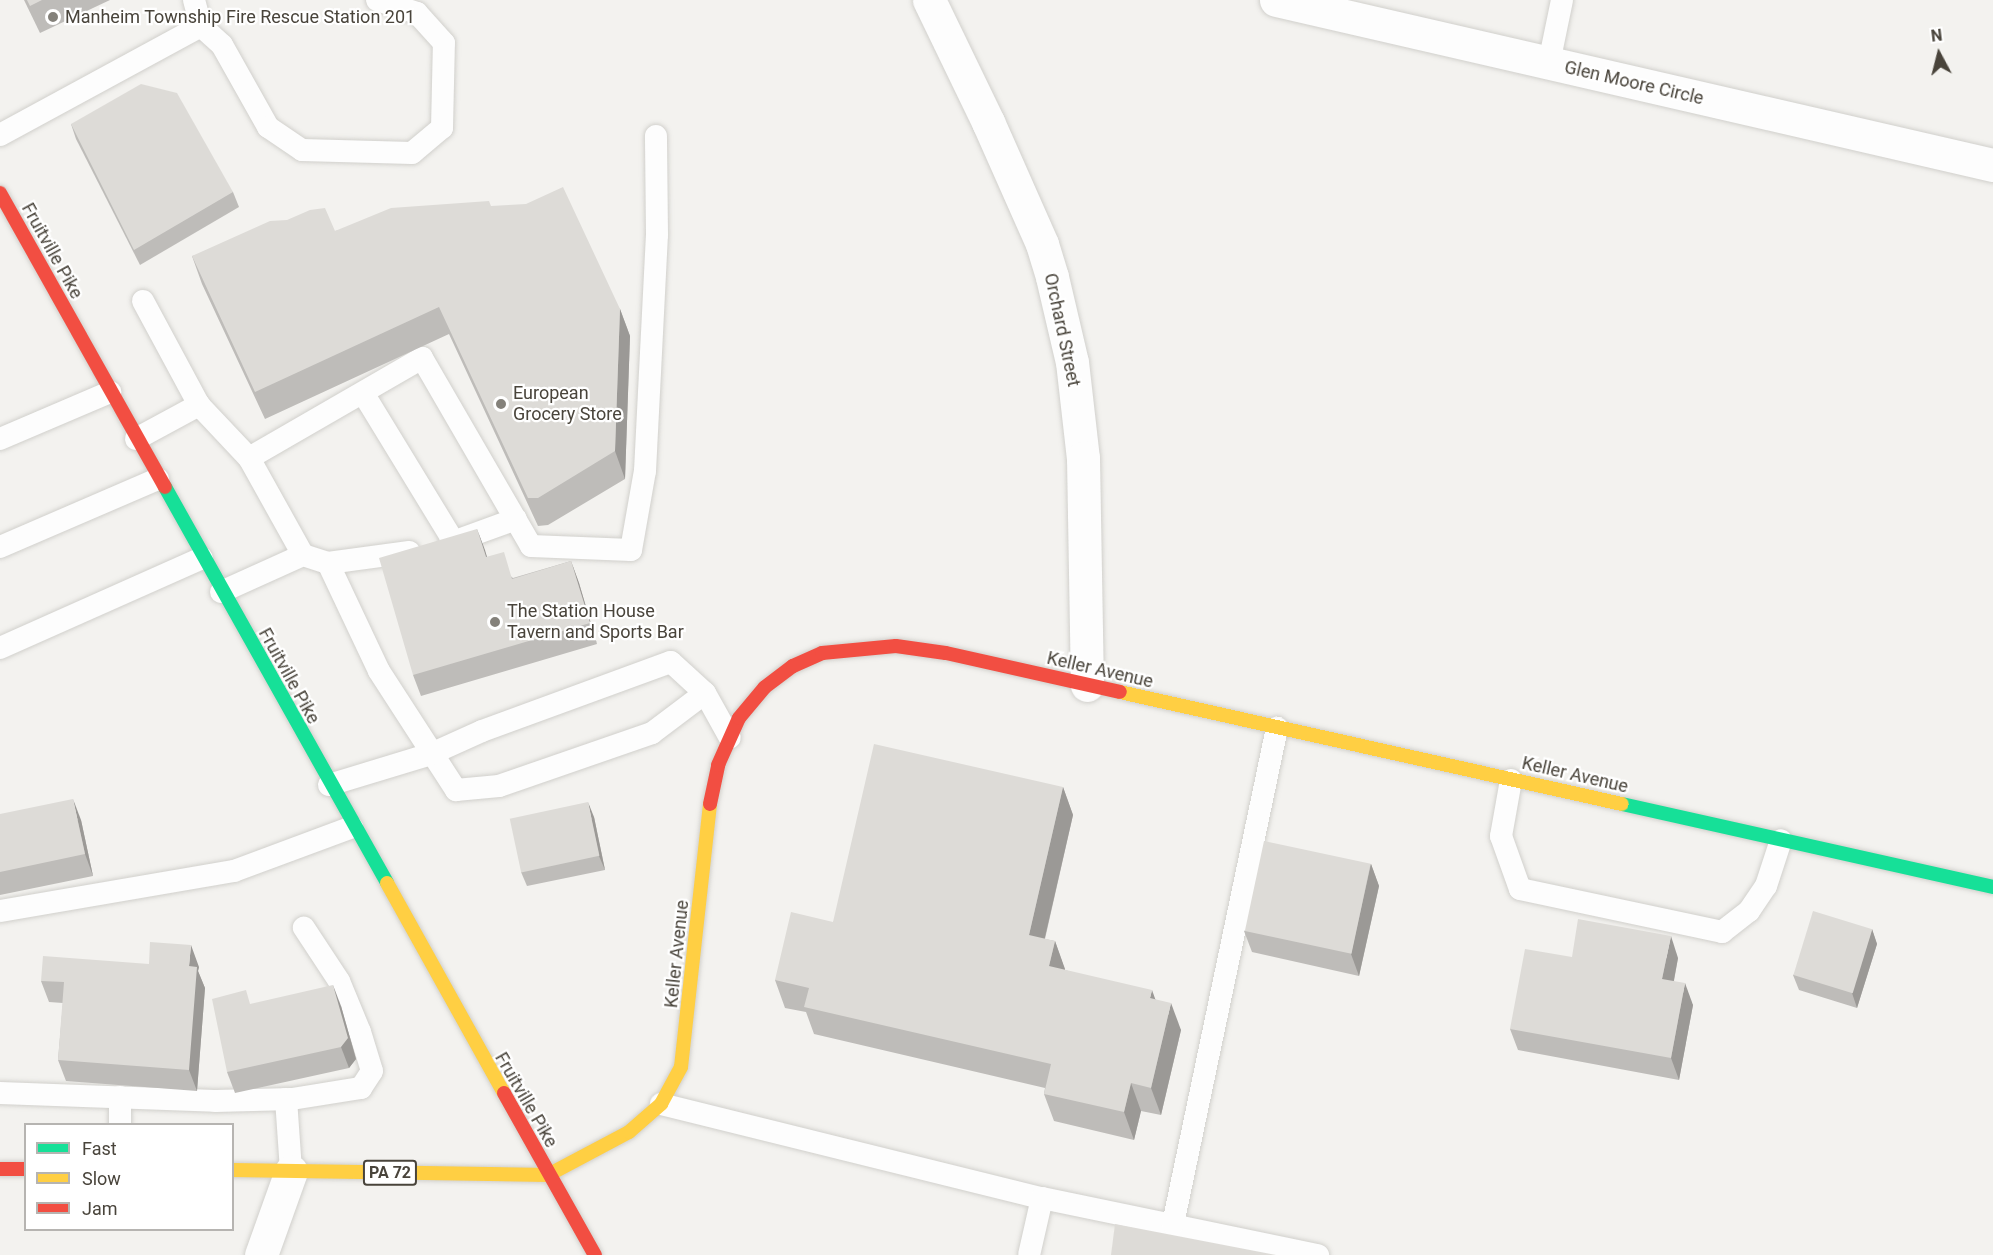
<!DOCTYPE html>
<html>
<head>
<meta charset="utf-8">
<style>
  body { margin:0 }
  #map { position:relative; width:1993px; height:1255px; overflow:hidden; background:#f3f2ef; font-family:Roboto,sans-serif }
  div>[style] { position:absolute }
  .roads { filter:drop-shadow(0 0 2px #d1d0cc) drop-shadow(0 0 2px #d1d0cc) }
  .lane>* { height:22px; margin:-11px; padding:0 11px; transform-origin:11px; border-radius:11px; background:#fdfdfd }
  .street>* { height:33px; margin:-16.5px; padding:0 16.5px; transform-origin:16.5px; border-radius:16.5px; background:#fdfdfd }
  .fast>* { height:14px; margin:-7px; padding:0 7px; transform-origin:7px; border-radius:7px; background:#16e098 }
  .slow>* { height:14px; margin:-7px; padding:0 7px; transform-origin:7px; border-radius:7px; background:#ffcf43 }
  .jam>* { height:14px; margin:-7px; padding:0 7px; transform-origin:7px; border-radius:7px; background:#f24e42 }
  .wall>* { inset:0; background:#bebcb9 }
  .shaded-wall>* { inset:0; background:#9b9996 }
  .building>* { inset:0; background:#dddbd7; transform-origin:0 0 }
  .dots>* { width:16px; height:16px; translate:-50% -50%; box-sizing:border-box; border:3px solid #fff; border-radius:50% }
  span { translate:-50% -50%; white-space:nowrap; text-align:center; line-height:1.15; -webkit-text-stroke:4.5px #fff; paint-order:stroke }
  .shield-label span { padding:2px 4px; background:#fff; border:2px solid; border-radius:4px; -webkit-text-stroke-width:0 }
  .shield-label { font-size:16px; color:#49443b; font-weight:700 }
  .poi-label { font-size:18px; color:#49443b }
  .left { translate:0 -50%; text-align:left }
  .street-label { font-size:18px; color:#49443b }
  .legend { position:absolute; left:24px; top:1123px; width:210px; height:108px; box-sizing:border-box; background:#fff; border:2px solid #b6b4b1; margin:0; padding:8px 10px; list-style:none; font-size:18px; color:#49443b }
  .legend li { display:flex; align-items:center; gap:12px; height:30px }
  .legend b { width:30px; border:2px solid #b6b4b1 }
  .north { position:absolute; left:1909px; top:24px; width:60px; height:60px; -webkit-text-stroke:4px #fff; paint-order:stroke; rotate:353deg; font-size:16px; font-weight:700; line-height:24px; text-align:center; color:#49443b }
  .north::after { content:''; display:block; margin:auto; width:21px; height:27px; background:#49443b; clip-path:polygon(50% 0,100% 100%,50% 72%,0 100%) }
</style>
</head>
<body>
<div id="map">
  <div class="roads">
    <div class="lane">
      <i style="left:194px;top:0;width:27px;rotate:75deg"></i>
      <i style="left:201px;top:26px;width:28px;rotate:42deg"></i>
      <i style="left:222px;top:45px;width:94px;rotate:60.7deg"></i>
      <i style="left:268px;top:127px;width:41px;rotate:34.1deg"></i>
      <i style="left:302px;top:150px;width:110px;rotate:1.6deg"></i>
      <i style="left:412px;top:153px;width:39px;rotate:-40deg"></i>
      <i style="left:442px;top:128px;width:85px;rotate:-88.7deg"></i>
      <i style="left:444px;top:43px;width:40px;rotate:-132deg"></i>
      <i style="left:417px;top:13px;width:42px;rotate:-162deg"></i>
      <i style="left:1549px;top:63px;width:64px;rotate:-78.3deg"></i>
      <i style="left:0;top:135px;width:229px;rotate:-28.5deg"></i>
      <i style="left:143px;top:301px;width:118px;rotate:61.7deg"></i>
      <i style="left:199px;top:405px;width:73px;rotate:46.7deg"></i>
      <i style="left:249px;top:458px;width:111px;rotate:60.9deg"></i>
      <i style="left:303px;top:555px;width:26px;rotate:18deg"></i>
      <i style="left:328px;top:563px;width:82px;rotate:-7.7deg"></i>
      <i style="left:363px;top:393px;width:175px;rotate:58.6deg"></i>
      <i style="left:0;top:439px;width:120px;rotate:-23.1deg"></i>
      <i style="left:136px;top:439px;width:72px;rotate:-28.4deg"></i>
      <i style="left:249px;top:458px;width:200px;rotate:-30deg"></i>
      <i style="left:422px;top:358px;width:217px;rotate:59.9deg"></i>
      <i style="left:531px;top:546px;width:100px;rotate:2.3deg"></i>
      <i style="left:631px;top:550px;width:80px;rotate:-80deg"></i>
      <i style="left:645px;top:471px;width:236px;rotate:-87.1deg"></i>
      <i style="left:657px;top:235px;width:99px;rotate:-90.6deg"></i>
      <i style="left:450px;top:543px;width:70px;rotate:-20deg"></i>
      <i style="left:0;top:547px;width:172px;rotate:-23.3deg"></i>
      <i style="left:328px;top:563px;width:119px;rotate:64.7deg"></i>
      <i style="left:379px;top:671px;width:142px;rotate:57.1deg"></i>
      <i style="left:456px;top:790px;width:43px;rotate:-5.3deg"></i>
      <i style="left:499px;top:786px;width:162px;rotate:-19.1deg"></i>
      <i style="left:652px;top:733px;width:66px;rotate:-37deg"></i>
      <i style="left:221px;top:592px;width:90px;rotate:-24.3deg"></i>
      <i style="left:0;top:648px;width:221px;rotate:-24deg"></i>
      <i style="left:1511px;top:780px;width:57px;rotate:100.1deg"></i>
      <i style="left:1501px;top:836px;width:56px;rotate:70.3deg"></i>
      <i style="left:1520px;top:889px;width:207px;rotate:12deg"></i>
      <i style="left:1722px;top:932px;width:34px;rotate:-38deg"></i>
      <i style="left:1749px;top:911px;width:30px;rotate:-56deg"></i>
      <i style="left:1766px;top:886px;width:48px;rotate:-71.9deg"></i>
      <i style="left:329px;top:785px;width:107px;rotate:-16.9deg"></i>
      <i style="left:431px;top:754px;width:56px;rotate:-24.3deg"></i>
      <i style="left:482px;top:731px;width:201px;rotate:-20.1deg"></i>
      <i style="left:671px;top:662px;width:46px;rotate:42.4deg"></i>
      <i style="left:705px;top:693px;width:51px;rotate:60.9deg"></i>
      <i style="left:0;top:911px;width:237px;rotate:-9.7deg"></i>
      <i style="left:234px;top:871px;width:126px;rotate:-20.4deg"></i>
      <i style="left:0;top:1093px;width:215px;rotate:2.1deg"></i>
      <i style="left:215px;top:1101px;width:77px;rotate:-1.5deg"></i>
      <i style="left:292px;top:1099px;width:70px;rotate:-9.1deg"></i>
      <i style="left:361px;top:1088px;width:20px;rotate:-57deg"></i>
      <i style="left:372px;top:1071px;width:41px;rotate:-107.1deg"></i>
      <i style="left:360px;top:1032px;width:55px;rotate:-112.4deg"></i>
      <i style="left:339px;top:981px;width:64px;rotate:-123.4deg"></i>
      <i style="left:286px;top:1099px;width:72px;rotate:86deg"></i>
      <i style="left:661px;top:1104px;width:392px;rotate:13.9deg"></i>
      <i style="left:1042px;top:1198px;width:58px;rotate:102.8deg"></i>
      <i style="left:120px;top:1124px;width:27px;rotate:-90deg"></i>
      <i style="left:1042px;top:1198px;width:282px;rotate:11.7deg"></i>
      <i style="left:1173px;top:1224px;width:507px;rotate:-78.16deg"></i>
    </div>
    <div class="street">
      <i style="left:929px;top:0;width:136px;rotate:64.2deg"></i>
      <i style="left:988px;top:122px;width:133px;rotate:66.1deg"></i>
      <i style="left:1042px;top:244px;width:34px;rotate:73deg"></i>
      <i style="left:1052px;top:277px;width:87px;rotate:76.8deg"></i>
      <i style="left:1072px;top:362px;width:97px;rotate:83.5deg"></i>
      <i style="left:1083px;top:458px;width:227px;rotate:89deg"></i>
      <i style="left:1276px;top:0;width:736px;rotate:12.96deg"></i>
      <i style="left:261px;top:1255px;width:89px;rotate:-70.3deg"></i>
    </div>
    <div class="fast">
      <i style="left:165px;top:487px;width:454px;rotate:60.7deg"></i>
      <i style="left:1622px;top:804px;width:380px;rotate:12.6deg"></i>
    </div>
    <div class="slow">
      <i style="left:1120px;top:692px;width:514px;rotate:12.58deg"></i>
      <i style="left:387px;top:883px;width:240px;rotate:60.9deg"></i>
      <i style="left:232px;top:1170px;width:316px;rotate:0.9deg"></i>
      <i style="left:548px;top:1175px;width:92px;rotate:-28deg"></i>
      <i style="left:629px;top:1132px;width:43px;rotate:-41.2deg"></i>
      <i style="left:661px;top:1104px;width:42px;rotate:-61.6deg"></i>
      <i style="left:681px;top:1067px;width:265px;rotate:-83.7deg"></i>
    </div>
    <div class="jam">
      <i style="left:0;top:193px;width:337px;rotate:60.7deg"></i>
      <i style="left:710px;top:804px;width:40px;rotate:-78deg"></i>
      <i style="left:718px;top:765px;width:51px;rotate:-65.9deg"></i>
      <i style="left:739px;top:718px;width:40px;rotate:-50deg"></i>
      <i style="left:765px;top:687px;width:35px;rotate:-37deg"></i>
      <i style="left:793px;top:666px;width:32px;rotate:-24deg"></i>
      <i style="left:822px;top:653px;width:74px;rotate:-5.4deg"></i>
      <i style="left:896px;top:646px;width:50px;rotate:8deg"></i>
      <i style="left:946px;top:653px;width:178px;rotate:12.6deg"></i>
      <i style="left:504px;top:1093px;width:186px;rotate:60.7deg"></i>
      <i style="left:0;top:1169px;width:26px"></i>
    </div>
  </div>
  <div class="wall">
    <i style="clip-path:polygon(24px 0,110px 0,40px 33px)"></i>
    <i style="clip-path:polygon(71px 124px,233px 192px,239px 207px,140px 265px,76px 139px)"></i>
    <i style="clip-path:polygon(491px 206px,620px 309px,630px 336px,625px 479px,548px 525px,538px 526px,449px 334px,265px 419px,202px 284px,192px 256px,335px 231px)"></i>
    <i style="clip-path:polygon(477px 529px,487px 557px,513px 578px,571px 561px,579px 583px,597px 644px,421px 696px,413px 675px)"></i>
    <i style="clip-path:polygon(1063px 787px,1073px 815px,1045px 939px,1055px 941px,1065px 970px,1155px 999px,1181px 1030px,1161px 1115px,1141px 1111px,1134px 1140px,1054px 1121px,1044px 1094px,1045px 1088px,814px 1034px,806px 1012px,785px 1008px,775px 980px,833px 922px)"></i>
    <i style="clip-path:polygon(0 814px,81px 820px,93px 876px,0 895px)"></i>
    <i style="clip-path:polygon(594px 817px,605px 870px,527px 886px,521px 872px)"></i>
    <i style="clip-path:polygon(1371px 864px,1379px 886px,1359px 976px,1252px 952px,1244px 931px)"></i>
    <i style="clip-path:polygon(1872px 929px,1877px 944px,1857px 1008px,1799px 990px,1793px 975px)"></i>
    <i style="clip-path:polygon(1572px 957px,1678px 958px,1674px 981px,1693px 1005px,1679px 1080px,1518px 1050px,1510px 1029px)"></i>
    <i style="clip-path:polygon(199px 967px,198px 971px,205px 988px,197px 1091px,66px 1081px,58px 1060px,63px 1003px,49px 1002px,41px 981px)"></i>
    <i style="clip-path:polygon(251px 1004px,341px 1006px,356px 1059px,349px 1068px,235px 1093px,227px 1072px)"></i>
  </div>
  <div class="shaded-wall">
    <i style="clip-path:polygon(620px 309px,630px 336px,625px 479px,615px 451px)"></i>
    <i style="clip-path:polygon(477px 529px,485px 550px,493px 578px,486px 557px)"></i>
    <i style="clip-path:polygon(571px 561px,579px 583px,597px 644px,590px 623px)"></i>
    <i style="clip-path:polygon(1063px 787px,1073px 815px,1039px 963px,1029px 935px)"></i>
    <i style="clip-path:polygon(73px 799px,81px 820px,93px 876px,85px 854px)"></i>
    <i style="clip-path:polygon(588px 802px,594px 817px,605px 870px,599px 856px)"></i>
    <i style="clip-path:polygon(1371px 864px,1379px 886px,1359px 976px,1351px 954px)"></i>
    <i style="clip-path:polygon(1872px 929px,1877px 944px,1857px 1008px,1852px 993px)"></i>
    <i style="clip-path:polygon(1671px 936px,1678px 958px,1670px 1001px,1662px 979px)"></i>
    <i style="clip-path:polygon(1055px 941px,1065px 969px,1059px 994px,1049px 966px)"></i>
    <i style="clip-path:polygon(191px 945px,199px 967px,198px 971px,205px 988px,197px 1091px,189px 1070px,189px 966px)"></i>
    <i style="clip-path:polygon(1685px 983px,1693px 1005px,1679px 1080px,1671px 1058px)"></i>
    <i style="clip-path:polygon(333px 985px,341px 1006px,356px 1059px,349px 1068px,341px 1047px)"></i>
    <i style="clip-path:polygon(1152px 990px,1162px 1018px,1150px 998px)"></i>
    <i style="clip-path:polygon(1171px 1003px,1181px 1030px,1161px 1115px,1151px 1088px)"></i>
    <i style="clip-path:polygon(1131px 1083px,1141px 1111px,1134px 1140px,1124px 1112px)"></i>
  </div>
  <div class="building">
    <i style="clip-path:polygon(27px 0,42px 0,30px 6px)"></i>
    <i style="clip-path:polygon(141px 84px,177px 93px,233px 192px,134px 250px,71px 124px)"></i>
    <i style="clip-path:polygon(563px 187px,620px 309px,615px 451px,538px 498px,528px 498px,439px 307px,255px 392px,192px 256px,270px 221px,287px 220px,310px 210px,325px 208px,335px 231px,391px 208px,489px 201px,491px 206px,526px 204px)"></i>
    <i style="clip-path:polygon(477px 529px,486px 557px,504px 552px,512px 579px,571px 561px,590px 623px,413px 675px,379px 558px)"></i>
    <i style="clip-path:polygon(874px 744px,1063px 787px,1029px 935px,1055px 941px,1049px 966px,1152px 990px,1150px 998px,1171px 1003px,1151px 1088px,1131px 1083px,1124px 1112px,1044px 1094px,1051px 1064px,804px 1007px,809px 988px,775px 980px,791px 912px,833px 922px)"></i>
    <i style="clip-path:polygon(73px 799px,85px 854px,0 872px,0 814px)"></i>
    <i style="left:588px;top:802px;width:55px;height:80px;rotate:78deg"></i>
    <i style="left:1264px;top:841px;width:109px;height:92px;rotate:12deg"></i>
    <i style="left:1813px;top:911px;width:62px;height:67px;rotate:17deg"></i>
    <i style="clip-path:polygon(1578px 919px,1671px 936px,1662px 979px,1685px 983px,1671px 1058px,1510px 1029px,1525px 949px,1572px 957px)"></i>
    <i style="clip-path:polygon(150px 942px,191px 945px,189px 966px,197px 967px,189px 1070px,58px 1060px,64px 982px,41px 981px,43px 956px,149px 964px)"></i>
    <i style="clip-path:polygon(333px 985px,348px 1038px,341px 1047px,227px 1072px,212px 999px,246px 990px,250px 1004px)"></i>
    <i style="clip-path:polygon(1115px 1224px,1276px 1255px,1111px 1255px)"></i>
  </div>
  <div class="dots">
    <i style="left:53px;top:17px;background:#84817a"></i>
    <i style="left:501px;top:404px;background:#84817a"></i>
    <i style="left:495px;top:622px;background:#84817a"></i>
  </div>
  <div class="shield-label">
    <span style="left:390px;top:1173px">PA 72</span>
  </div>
  <div class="poi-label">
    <span class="left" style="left:65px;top:17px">Manheim Township Fire Rescue Station 201</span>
    <span class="left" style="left:513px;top:404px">European<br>Grocery Store</span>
    <span class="left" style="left:507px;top:622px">The Station House<br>Tavern and Sports Bar</span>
  </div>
  <div class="street-label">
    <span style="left:1634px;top:83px;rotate:13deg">Glen Moore Circle</span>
    <span style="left:52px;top:251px;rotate:61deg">Fruitville Pike</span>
    <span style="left:1062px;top:330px;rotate:78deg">Orchard Street</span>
    <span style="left:1100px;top:670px;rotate:13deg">Keller Avenue</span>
    <span style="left:289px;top:676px;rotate:61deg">Fruitville Pike</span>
    <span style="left:1575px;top:775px;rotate:13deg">Keller Avenue</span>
    <span style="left:677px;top:954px;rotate:-84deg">Keller Avenue</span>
    <span style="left:526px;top:1100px;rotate:60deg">Fruitville Pike</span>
  </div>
  <ul class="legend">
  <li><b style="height:8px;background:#16e098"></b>Fast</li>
  <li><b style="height:8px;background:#ffcf43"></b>Slow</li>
  <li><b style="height:8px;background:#f24e42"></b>Jam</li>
  </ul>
  <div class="north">N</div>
</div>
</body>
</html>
